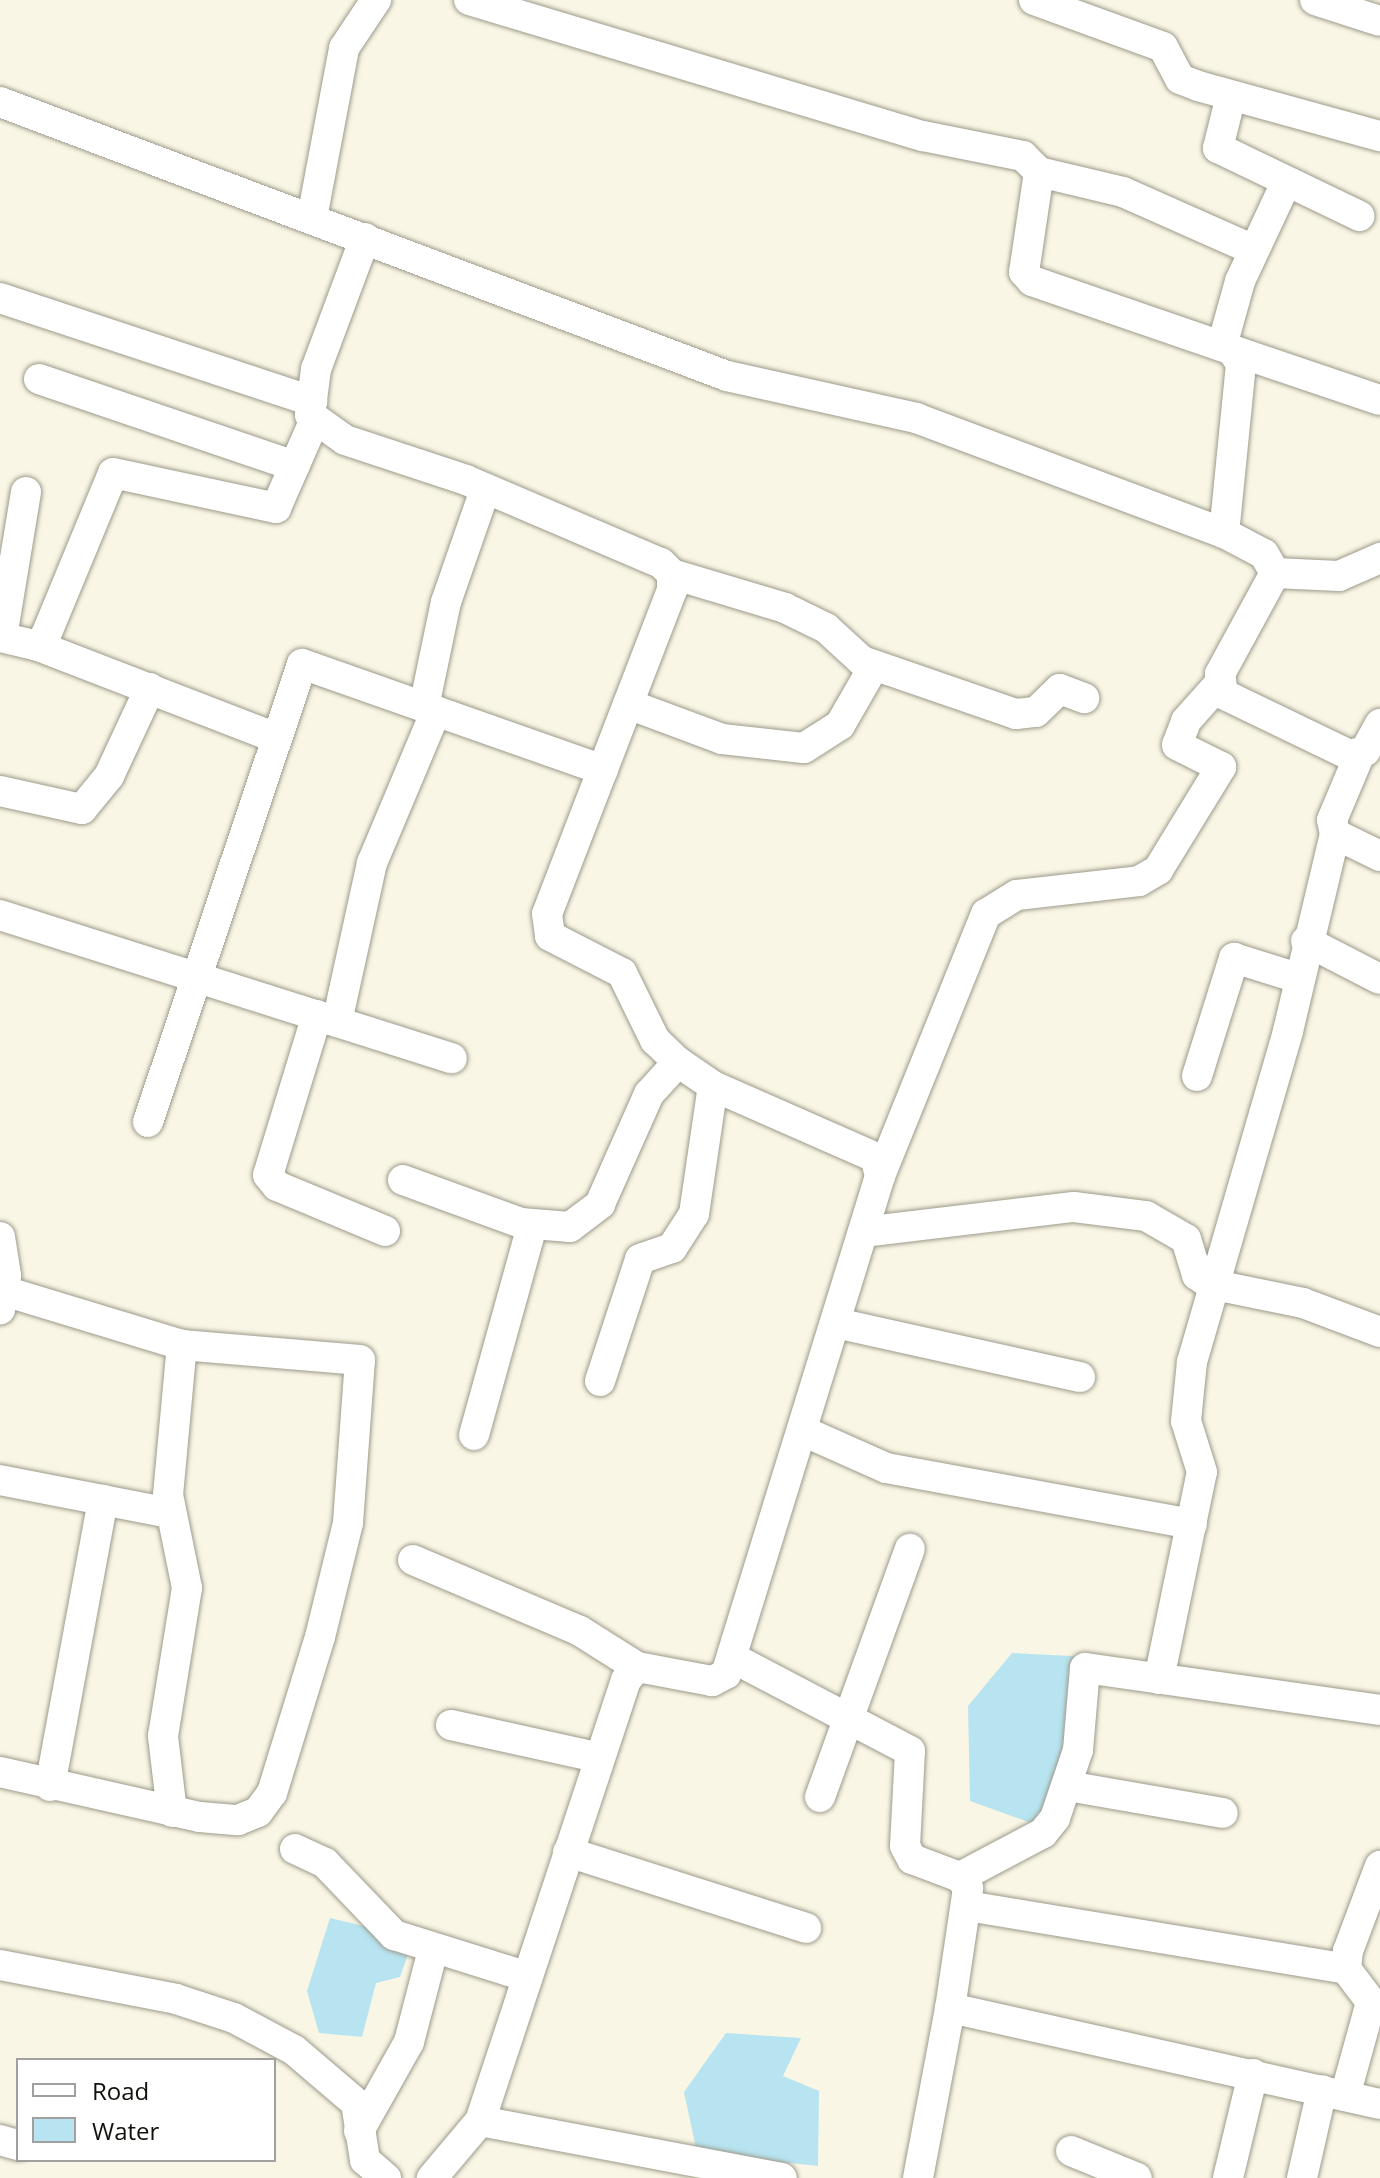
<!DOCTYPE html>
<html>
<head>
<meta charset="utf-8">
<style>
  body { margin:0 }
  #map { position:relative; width:1380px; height:2178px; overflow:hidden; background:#f9f6e5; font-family:"Open Sans",sans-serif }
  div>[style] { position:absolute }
  .water>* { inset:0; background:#b7e4f0 }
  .roads { filter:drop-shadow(0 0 2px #9d9a8b) drop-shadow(0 0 2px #9d9a8b) }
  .minor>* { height:30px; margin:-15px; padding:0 15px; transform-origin:15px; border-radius:15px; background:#fff }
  span { translate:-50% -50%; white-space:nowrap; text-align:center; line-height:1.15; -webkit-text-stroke:6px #fff; paint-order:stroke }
  .legend { position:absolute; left:16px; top:2058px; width:260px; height:104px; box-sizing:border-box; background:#fff; border:2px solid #a1a09e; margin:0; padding:10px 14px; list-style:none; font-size:24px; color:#13110c }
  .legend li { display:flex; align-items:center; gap:16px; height:40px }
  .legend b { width:40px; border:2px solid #a1a09e }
</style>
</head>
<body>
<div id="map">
  <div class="water">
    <i style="clip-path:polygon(1012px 1653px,1090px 1657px,1045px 1828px,970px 1801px,968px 1706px)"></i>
    <i style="clip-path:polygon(330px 1918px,414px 1938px,400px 1977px,376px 1983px,362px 2037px,319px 2033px,307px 1991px)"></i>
    <i style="clip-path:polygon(726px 2033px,801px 2038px,783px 2076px,819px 2091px,818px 2166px,697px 2153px,684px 2092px)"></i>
  </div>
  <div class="roads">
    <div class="minor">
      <i style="left:469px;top:0;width:474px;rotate:16.7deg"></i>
      <i style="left:923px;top:136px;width:102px;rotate:11.3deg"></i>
      <i style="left:1023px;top:156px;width:23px;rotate:45deg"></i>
      <i style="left:1039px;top:172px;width:101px;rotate:98.5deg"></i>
      <i style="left:1024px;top:272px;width:12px;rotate:48deg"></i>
      <i style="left:1032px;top:281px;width:212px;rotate:19deg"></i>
      <i style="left:1232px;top:350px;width:17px;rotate:57deg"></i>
      <i style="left:1241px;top:364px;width:170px;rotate:95.7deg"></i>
      <i style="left:1034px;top:0;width:137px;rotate:20deg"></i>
      <i style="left:1163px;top:47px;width:36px;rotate:62deg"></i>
      <i style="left:1180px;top:79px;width:19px;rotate:21deg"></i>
      <i style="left:1198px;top:86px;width:189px;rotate:15.4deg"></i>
      <i style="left:1315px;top:0;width:68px;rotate:17.9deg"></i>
      <i style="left:1231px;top:96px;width:54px;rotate:104deg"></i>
      <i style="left:1218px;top:148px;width:157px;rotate:25.7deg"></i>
      <i style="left:0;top:102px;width:777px;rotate:20.65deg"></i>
      <i style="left:727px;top:376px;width:194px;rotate:12.5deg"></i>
      <i style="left:916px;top:418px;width:329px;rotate:20.5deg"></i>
      <i style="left:1224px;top:533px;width:45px;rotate:27.7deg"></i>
      <i style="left:1264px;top:554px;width:22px;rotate:60deg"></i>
      <i style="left:1275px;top:573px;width:115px;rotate:118.6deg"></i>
      <i style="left:1220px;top:674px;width:20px;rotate:81deg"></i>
      <i style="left:1223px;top:694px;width:141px;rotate:25.7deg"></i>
      <i style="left:1350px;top:755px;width:16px;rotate:-15deg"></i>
      <i style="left:1365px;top:751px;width:31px;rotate:-61deg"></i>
      <i style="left:1039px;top:172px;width:86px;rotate:13.4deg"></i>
      <i style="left:1123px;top:192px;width:143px;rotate:23.9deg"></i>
      <i style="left:312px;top:218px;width:173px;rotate:-79.3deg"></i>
      <i style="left:344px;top:48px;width:58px;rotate:-56.3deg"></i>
      <i style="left:365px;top:238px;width:140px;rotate:110.5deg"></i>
      <i style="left:316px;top:369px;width:46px;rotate:97.4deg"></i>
      <i style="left:310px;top:415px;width:43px;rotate:35.5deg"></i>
      <i style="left:345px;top:440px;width:127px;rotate:18.3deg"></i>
      <i style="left:466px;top:480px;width:212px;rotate:23.1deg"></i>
      <i style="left:661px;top:563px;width:16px;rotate:45deg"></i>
      <i style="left:672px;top:574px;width:16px;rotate:90deg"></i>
      <i style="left:672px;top:590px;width:347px;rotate:111.1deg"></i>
      <i style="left:547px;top:914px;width:22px;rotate:82deg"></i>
      <i style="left:550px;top:936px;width:81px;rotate:27.2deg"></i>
      <i style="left:622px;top:973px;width:75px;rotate:63.8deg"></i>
      <i style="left:655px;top:1040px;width:32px;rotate:44deg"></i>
      <i style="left:678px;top:1062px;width:42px;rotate:34.4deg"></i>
      <i style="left:713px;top:1086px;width:177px;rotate:23.7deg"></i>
      <i style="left:875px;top:1157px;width:20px;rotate:75deg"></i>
      <i style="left:880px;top:1176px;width:521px;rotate:107.18deg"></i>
      <i style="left:726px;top:1674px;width:16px;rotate:153deg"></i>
      <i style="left:712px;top:1681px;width:76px;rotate:-169.4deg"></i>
      <i style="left:637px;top:1667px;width:17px;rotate:130deg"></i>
      <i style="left:626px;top:1680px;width:465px;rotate:108.3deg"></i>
      <i style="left:480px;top:2121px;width:75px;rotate:130.1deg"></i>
      <i style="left:0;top:298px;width:329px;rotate:18.3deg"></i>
      <i style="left:1222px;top:346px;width:67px;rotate:-74.5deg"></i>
      <i style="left:1240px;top:281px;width:108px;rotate:-64.9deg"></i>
      <i style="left:1232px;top:350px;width:156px;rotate:18.7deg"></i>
      <i style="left:39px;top:379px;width:270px;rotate:18.8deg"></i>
      <i style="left:1275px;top:573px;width:64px;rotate:2.7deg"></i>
      <i style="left:1339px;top:576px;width:45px;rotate:-23.7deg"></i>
      <i style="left:672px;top:574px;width:118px;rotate:16.7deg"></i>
      <i style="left:785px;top:608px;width:46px;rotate:26deg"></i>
      <i style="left:826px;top:628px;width:49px;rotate:42.5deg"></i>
      <i style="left:862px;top:661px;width:163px;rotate:19deg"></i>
      <i style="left:1016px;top:714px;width:20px;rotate:-6deg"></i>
      <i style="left:1036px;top:712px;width:33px;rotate:-44deg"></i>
      <i style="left:1060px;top:689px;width:26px;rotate:21deg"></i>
      <i style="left:0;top:637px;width:39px;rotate:13deg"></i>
      <i style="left:38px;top:646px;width:14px;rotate:-54deg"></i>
      <i style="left:46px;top:635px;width:175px;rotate:-67.5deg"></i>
      <i style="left:113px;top:473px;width:167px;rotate:12.1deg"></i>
      <i style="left:276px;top:508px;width:97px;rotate:-66.3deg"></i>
      <i style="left:2px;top:637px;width:147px;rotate:-80.6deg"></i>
      <i style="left:38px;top:646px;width:255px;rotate:21.1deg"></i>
      <i style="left:628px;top:704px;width:100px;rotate:20.4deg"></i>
      <i style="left:722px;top:739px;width:82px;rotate:6.3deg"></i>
      <i style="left:804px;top:748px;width:43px;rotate:-32.6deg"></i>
      <i style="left:840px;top:725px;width:68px;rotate:-60deg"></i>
      <i style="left:424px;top:707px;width:107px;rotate:-78.2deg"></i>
      <i style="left:446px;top:602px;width:119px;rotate:-70.8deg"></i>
      <i style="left:1359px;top:756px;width:69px;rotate:112.9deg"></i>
      <i style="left:1332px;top:820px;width:14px;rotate:78deg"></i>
      <i style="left:1335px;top:834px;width:50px;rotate:26.1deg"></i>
      <i style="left:0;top:791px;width:84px;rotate:12.4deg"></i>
      <i style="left:82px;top:809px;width:43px;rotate:-50.7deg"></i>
      <i style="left:109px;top:776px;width:97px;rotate:-65deg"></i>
      <i style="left:0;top:915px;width:474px;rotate:17.6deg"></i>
      <i style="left:1306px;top:941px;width:83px;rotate:27.2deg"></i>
      <i style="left:317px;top:1015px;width:167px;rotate:107deg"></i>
      <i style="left:268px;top:1175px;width:14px;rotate:51deg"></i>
      <i style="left:277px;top:1186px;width:117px;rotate:22.6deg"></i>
      <i style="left:337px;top:1022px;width:163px;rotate:-77.6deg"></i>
      <i style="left:372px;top:863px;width:165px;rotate:-67.2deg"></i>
      <i style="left:1197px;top:1076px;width:124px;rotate:-72.6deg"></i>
      <i style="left:1234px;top:958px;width:67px;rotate:17.4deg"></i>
      <i style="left:148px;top:1122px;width:483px;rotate:-71.4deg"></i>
      <i style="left:302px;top:664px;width:319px;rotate:19.4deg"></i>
      <i style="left:880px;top:1176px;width:283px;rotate:-68deg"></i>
      <i style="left:986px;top:914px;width:36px;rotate:-32deg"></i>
      <i style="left:1017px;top:895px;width:123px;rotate:-6.5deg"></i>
      <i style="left:1139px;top:881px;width:22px;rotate:-30deg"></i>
      <i style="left:1158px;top:870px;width:121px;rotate:-58.5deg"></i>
      <i style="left:1221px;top:767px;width:49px;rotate:-153.4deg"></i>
      <i style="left:1177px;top:745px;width:26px;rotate:-69deg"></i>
      <i style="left:1186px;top:721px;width:48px;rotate:-48.4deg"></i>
      <i style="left:403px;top:1180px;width:126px;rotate:20deg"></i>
      <i style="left:521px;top:1223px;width:49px;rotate:4.7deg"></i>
      <i style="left:570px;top:1227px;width:38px;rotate:-37deg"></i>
      <i style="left:600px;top:1204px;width:120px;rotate:-66deg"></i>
      <i style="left:649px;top:1094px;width:43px;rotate:-47.8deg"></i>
      <i style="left:863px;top:1232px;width:212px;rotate:-6.8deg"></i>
      <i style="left:1074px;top:1207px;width:73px;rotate:7.1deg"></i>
      <i style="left:1146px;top:1216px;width:46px;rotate:29.9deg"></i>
      <i style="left:1186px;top:1239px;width:38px;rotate:73deg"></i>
      <i style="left:1197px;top:1275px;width:16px;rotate:35deg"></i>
      <i style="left:1210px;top:1284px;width:95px;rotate:11.5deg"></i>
      <i style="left:1303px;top:1303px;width:82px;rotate:20.6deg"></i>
      <i style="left:0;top:1237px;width:39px;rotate:81deg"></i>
      <i style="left:6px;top:1276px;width:34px;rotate:100deg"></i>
      <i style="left:836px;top:1323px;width:250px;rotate:12.5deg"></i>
      <i style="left:600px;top:1381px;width:128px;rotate:-71.8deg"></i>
      <i style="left:640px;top:1259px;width:34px;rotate:-19deg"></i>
      <i style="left:672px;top:1248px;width:40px;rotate:-57.1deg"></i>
      <i style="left:694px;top:1214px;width:129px;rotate:-81.6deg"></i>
      <i style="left:803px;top:1431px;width:91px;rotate:24deg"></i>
      <i style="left:886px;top:1468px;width:311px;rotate:10.4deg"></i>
      <i style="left:474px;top:1435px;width:217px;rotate:-74.5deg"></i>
      <i style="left:0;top:1480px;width:172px;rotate:11deg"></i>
      <i style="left:413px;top:1560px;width:181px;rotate:23deg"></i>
      <i style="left:580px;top:1631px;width:67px;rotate:32.3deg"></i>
      <i style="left:733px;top:1658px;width:200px;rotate:27.7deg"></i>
      <i style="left:910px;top:1751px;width:95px;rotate:93deg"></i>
      <i style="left:905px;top:1846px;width:15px;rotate:62deg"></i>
      <i style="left:912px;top:1859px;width:51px;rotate:20.6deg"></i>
      <i style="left:960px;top:1877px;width:14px;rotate:54deg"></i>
      <i style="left:968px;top:1888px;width:121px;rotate:98.5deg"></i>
      <i style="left:950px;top:2008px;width:441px;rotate:12.6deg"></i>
      <i style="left:1159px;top:1679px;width:211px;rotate:-78.3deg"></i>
      <i style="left:1202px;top:1472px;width:53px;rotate:-107.4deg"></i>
      <i style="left:1186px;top:1421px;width:59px;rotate:-84.2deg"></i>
      <i style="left:1192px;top:1362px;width:345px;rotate:-73.8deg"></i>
      <i style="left:1288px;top:1031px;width:203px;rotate:-76.6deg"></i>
      <i style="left:451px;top:1725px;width:148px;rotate:12.4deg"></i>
      <i style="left:0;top:1772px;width:205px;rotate:12.7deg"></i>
      <i style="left:200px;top:1817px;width:38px;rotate:5deg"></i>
      <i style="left:238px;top:1820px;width:22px;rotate:-22deg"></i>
      <i style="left:258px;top:1812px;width:24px;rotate:-54deg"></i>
      <i style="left:272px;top:1793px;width:163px;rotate:-72.9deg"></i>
      <i style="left:320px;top:1637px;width:117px;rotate:-76.2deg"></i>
      <i style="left:348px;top:1523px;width:163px;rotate:-85.8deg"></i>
      <i style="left:360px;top:1360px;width:179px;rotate:-175.2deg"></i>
      <i style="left:182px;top:1345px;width:186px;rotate:-163.1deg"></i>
      <i style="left:50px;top:1786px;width:291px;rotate:-79.5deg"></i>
      <i style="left:1068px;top:1786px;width:157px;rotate:9.9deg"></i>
      <i style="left:820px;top:1797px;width:264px;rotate:-70.1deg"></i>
      <i style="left:172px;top:1812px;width:77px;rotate:-96.8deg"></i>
      <i style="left:163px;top:1736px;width:150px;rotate:-80.8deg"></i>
      <i style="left:187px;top:1588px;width:95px;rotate:-101.5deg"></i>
      <i style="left:168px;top:1495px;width:151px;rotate:-84.7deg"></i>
      <i style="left:295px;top:1849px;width:33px;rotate:25deg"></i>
      <i style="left:325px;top:1863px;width:100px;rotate:46.2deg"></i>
      <i style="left:394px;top:1935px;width:140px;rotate:17.4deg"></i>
      <i style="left:568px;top:1852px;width:250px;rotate:17.7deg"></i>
      <i style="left:960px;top:1877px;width:94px;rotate:-27.9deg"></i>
      <i style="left:1043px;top:1833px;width:19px;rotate:-51deg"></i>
      <i style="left:1055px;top:1818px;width:72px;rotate:-71.3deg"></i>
      <i style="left:1078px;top:1750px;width:82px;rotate:-85.1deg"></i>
      <i style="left:1085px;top:1668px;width:298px;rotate:8.1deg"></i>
      <i style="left:967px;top:1906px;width:384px;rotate:9.4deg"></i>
      <i style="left:0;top:1965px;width:179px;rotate:10.9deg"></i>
      <i style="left:176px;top:1999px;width:61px;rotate:18.1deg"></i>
      <i style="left:234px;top:2018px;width:68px;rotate:28.1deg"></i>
      <i style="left:294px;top:2050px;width:82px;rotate:40.5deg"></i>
      <i style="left:356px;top:2103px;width:58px;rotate:81deg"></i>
      <i style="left:365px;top:2160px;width:28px;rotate:41deg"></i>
      <i style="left:1345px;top:2096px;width:98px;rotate:-74.5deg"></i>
      <i style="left:1371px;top:2002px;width:41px;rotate:-127.1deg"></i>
      <i style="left:1346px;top:1969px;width:18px;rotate:-84deg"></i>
      <i style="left:1348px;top:1951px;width:91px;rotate:-69.4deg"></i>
      <i style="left:480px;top:2121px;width:307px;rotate:10.7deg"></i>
      <i style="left:359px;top:2131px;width:102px;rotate:-60.7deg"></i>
      <i style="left:409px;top:2042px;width:95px;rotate:-75.4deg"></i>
      <i style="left:0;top:2140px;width:19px;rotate:16deg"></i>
      <i style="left:1071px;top:2151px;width:71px;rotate:22.2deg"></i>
      <i style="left:918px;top:2178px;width:173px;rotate:-79.3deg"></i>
      <i style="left:1228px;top:2178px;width:107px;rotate:-76.5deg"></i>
      <i style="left:1302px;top:2178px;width:90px;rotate:-77.2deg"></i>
    </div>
  </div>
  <ul class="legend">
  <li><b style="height:10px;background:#fff"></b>Road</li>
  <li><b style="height:22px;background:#b7e4f0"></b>Water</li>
  </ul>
</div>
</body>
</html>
